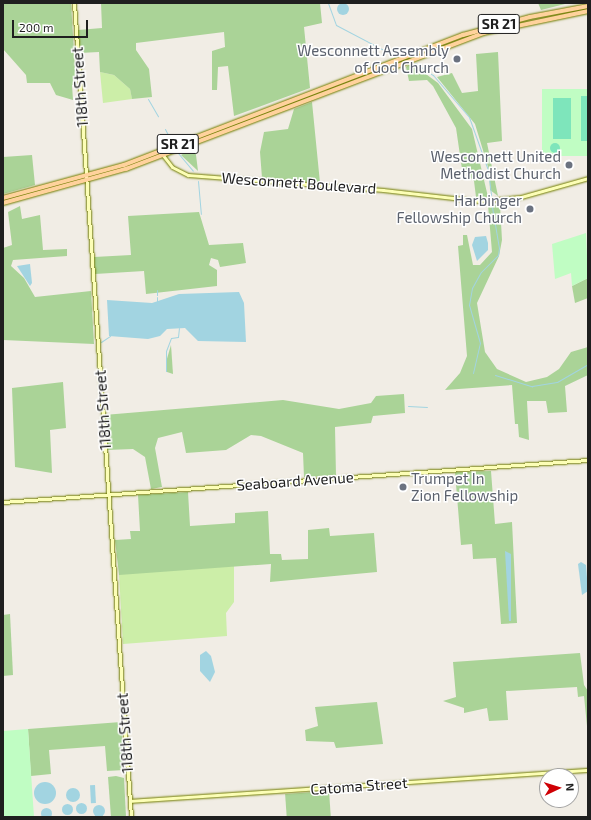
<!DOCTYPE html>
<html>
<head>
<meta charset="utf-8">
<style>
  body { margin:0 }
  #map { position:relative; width:591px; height:820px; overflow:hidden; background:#f1ede5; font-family:"Exo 2",sans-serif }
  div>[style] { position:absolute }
  .grass>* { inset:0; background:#cceea8 }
  .forest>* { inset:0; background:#aad397; transform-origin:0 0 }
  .park>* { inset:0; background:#c0fdc3; transform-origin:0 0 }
  .pitch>* { inset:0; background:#7ee5bb; transform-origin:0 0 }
  .round { border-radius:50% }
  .water>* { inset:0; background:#a2d4e1; transform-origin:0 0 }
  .stream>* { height:1px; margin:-0.5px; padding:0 0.5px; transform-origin:0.5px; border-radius:0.5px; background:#a2d4e1 }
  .roads { filter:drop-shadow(0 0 1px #727d00) drop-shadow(0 0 1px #727d00) }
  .secondary>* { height:3px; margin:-1.5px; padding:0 1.5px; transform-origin:1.5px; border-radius:1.5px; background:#fcfeb6 }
  .primary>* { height:3.5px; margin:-1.75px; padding:0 1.75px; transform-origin:1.75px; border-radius:1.75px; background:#ffd29c }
  .dots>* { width:11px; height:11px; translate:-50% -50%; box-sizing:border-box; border:2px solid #fff; border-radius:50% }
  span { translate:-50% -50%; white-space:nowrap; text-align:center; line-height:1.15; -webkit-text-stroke:3px #fff; paint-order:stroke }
  .shield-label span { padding:1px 3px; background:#fff; border:1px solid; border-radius:3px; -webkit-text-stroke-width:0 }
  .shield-label { font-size:14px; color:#1f1f1f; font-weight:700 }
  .worship-label { font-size:15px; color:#5b616d }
  .right { translate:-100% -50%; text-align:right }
  .left { translate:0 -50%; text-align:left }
  .street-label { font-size:15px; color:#1f1f1f }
  .frame { position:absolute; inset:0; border:4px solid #1f1f1f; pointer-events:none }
  .north { position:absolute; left:539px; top:768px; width:40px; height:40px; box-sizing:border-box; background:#fff; border:1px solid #a5a5a5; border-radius:50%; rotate:86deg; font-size:11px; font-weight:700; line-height:16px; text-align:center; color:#1f1f1f }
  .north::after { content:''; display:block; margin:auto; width:14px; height:18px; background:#cf0005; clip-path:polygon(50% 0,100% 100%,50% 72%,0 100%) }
  .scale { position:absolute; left:12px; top:20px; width:76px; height:18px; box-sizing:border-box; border:2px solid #1f1f1f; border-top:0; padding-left:5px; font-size:12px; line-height:14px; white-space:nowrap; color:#1f1f1f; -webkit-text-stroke:3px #fff; paint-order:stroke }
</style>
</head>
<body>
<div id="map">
  <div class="grass">
    <i style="clip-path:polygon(100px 72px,114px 75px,130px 89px,132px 99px,103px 103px)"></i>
    <i style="clip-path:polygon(234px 566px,234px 602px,226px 613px,227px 636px,123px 644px,119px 574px)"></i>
  </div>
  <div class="forest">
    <i style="clip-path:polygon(3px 3px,71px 3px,76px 84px,72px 85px,73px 100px,56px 95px,50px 83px,27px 83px,26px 75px,3px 49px)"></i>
    <i style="clip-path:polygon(101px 3px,320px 3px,322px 23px,304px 27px,310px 88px,234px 116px,228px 66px,218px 67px,217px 90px,212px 90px,212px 51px,225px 47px,224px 32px,136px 43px,136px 50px,149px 69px,152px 97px,132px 99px,130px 89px,114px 75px,100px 72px,99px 52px,79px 53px,78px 30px,102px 28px)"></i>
    <i style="clip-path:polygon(538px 3px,569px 3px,541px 10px)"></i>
    <i style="clip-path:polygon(498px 52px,502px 141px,487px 143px,498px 196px,490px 190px,489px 170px,475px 124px,437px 77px,452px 73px,462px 93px,478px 91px,476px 54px)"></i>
    <i style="clip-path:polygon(411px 63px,438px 83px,472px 129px,488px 197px,476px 197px,474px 181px,462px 169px,456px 128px,433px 86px,427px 80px,409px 81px,406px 67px)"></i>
    <i style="clip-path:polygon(312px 102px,320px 183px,262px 178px,260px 152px,264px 132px,288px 129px,294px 109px)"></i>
    <i style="clip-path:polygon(195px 147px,198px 171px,181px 155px)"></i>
    <i style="clip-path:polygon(32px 155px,35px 185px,3px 194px,3px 157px)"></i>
    <i style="clip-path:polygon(488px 205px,500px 205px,502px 240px,499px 256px,477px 303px,485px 352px,497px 369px,526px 382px,547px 377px,559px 369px,571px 352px,588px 347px,588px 375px,565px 386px,567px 412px,548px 413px,546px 401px,527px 401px,529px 440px,519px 437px,518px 424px,515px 424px,512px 385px,445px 390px,460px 373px,467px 356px,458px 246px,463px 245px,463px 235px,467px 235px,473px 265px,480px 265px,492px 252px)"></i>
    <i style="clip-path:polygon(20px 206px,22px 219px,40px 215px,43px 250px,67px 249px,67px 256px,13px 260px,11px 266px,24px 278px,35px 297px,91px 291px,94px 344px,3px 340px,3px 248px,12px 245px,8px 212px)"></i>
    <i style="clip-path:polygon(199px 212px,209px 245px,243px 243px,246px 263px,220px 267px,218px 260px,211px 258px,209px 265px,217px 270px,217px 286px,146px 294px,144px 271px,95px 274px,94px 257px,131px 255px,128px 216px)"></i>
    <i style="clip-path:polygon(588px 278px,588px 298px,575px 303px,572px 286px)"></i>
    <i style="clip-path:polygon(171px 345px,173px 374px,167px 372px,166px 362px)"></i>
    <i style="clip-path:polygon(63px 382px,66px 428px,50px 430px,52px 473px,15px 467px,12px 388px)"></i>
    <i style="clip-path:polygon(404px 394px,405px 413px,373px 416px,371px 423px,335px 427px,336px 476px,304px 477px,303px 453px,261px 436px,251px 435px,226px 450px,186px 453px,182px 432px,158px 438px,155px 448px,162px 487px,151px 489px,145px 457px,133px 449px,107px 450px,104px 415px,283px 400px,339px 409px,371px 403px,376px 396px)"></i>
    <i style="clip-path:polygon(491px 471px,495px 524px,512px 522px,517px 623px,501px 624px,496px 558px,473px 559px,472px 544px,461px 545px,455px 472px)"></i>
    <i style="clip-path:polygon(188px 492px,190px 526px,235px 523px,235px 513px,268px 511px,270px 554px,281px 554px,282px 560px,308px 559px,308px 530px,329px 528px,330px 536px,374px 533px,377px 572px,270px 582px,271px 564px,119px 575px,115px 540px,131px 539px,130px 531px,140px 531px,138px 495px)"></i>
    <i style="clip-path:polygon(10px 614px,13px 675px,3px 676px,3px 615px)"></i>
    <i style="clip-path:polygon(580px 653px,584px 685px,588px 691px,588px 736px,584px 696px,578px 697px,577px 687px,506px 691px,508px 720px,489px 721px,487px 708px,464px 713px,464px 708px,443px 701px,456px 697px,453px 662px)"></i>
    <i style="clip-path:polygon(377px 702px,383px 744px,336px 748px,334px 742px,306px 741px,305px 730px,318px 726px,315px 707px)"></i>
    <i style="clip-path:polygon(121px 722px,124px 770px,107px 771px,105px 746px,49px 750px,51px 774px,31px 776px,28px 729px)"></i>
    <i style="clip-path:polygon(116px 776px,124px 778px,126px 817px,111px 817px,108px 777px)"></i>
    <i style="left:329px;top:791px;width:26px;height:44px;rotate:86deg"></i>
  </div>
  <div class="park">
    <i style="left:588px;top:89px;width:67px;height:46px;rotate:90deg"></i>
    <i style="clip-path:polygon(586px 233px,588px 278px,572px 286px,571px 273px,555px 279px,552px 244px)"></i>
    <i style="clip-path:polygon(28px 729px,34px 817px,3px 817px,3px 731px)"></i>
  </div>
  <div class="pitch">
    <i style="left:581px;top:96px;width:7px;height:45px"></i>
    <i style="left:553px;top:98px;width:18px;height:41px"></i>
    <i class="round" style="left:550px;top:143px;width:10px;height:10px"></i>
  </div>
  <div class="water">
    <i class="round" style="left:337px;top:3px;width:12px;height:12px"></i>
    <i style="clip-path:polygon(475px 237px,486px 236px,488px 243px,488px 250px,477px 261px,472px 245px)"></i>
    <i style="clip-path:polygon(30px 264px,32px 283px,30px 286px,17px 266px)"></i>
    <i style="clip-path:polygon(239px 292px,244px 303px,246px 342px,198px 341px,185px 328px,167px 329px,160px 336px,148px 339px,109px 336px,107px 300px,152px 303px,179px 294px)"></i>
    <i style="clip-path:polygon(505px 551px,511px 554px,511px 621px,509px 621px)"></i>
    <i style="clip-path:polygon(581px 562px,586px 565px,588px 591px,582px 595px,578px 564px)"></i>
    <i style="clip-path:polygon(206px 651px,211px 656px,215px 672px,210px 682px,200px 671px,200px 655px)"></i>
    <i class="round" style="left:34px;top:782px;width:22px;height:22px"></i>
    <i style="left:95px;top:785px;width:18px;height:5px;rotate:87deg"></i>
    <i class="round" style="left:66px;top:788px;width:14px;height:14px"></i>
    <i class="round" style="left:75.5px;top:802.5px;width:11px;height:11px"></i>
    <i class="round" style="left:61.5px;top:803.5px;width:11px;height:11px"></i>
    <i class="round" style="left:93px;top:805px;width:12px;height:12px"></i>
    <i class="round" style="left:40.5px;top:807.5px;width:11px;height:11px"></i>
  </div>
  <div class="stream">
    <i style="left:328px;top:3px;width:23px;rotate:70deg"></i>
    <i style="left:336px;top:25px;width:67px;rotate:27.7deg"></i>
    <i style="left:415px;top:63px;width:22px;rotate:34deg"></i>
    <i style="left:433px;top:75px;width:55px;rotate:49.4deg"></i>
    <i style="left:469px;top:117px;width:56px;rotate:70.3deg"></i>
    <i style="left:488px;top:170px;width:26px;rotate:83deg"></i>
    <i style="left:148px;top:99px;width:20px;rotate:60deg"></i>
    <i style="left:165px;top:129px;width:13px;rotate:63deg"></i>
    <i style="left:178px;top:153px;width:23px;rotate:50deg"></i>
    <i style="left:198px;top:181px;width:33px;rotate:85deg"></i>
    <i style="left:157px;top:295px;width:5px;rotate:-90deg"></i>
    <i style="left:157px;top:297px;width:6px;rotate:90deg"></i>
    <i style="left:101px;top:342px;width:11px;rotate:-34deg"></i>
    <i style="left:166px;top:371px;width:20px;rotate:-90deg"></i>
    <i style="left:166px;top:351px;width:14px;rotate:-69deg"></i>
    <i style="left:171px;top:338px;width:7px;rotate:-8deg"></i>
    <i style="left:178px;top:337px;width:9px;rotate:-84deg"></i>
    <i style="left:473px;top:373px;width:31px;rotate:-77deg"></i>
    <i style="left:480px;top:343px;width:40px;rotate:-106deg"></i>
    <i style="left:469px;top:305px;width:17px;rotate:-80deg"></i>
    <i style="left:472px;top:288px;width:18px;rotate:-61deg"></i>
    <i style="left:481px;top:272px;width:24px;rotate:-45deg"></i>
    <i style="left:498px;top:255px;width:7px;rotate:-82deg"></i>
    <i style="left:499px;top:248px;width:42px;rotate:-99.7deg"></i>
    <i style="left:495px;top:375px;width:39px;rotate:17deg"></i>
    <i style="left:532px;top:386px;width:25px;rotate:-9deg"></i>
    <i style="left:557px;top:382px;width:36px;rotate:-30deg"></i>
    <i style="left:408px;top:406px;width:19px;rotate:3deg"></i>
  </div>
  <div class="roads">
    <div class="secondary">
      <i style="left:74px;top:3px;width:816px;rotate:85.99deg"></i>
      <i style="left:162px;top:154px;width:16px;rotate:52deg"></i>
      <i style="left:172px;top:167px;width:18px;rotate:27deg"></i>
      <i style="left:188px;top:175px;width:196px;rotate:4.4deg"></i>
      <i style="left:383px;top:190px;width:97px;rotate:6.5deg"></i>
      <i style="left:479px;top:201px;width:42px;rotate:-5.4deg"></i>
      <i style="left:521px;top:197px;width:70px;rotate:-15.8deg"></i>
      <i style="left:3px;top:502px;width:587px;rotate:-4.11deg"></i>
      <i style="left:130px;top:801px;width:459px;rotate:-3.9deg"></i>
    </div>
    <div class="primary">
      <i style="left:3px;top:198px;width:125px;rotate:-15.3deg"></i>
      <i style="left:124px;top:165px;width:363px;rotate:-21deg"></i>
      <i style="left:463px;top:35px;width:69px;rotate:-15deg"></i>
      <i style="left:530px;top:17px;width:59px;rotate:-10.7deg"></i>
      <i style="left:3px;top:203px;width:128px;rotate:-15.5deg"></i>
      <i style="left:126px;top:169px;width:383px;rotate:-20.8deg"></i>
      <i style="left:484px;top:33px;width:106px;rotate:-11.9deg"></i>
    </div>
  </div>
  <div class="dots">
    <i style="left:457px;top:59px;background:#6b7280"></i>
    <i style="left:569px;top:165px;background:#6b7280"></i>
    <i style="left:530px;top:209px;background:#6b7280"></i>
    <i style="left:403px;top:487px;background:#6b7280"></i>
  </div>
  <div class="shield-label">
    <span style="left:499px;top:24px">SR 21</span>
    <span style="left:178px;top:144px">SR 21</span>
  </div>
  <div class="worship-label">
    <span class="right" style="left:449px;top:59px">Wesconnett Assembly<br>of God Church</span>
    <span class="right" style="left:561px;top:165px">Wesconnett United<br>Methodist Church</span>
    <span class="right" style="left:522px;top:209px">Harbinger<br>Fellowship Church</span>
    <span class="left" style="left:411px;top:487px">Trumpet In<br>Zion Fellowship</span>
  </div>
  <div class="street-label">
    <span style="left:80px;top:87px;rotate:-94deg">118th Street</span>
    <span style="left:299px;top:183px;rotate:4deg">Wesconnett Boulevard</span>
    <span style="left:103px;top:410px;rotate:-94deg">118th Street</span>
    <span style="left:295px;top:481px;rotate:-4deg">Seaboard Avenue</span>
    <span style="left:125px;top:733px;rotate:-94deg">118th Street</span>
    <span style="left:359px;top:786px;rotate:-4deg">Catoma Street</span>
  </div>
  <div class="frame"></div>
  <div class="north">N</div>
  <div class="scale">200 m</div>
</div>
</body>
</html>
